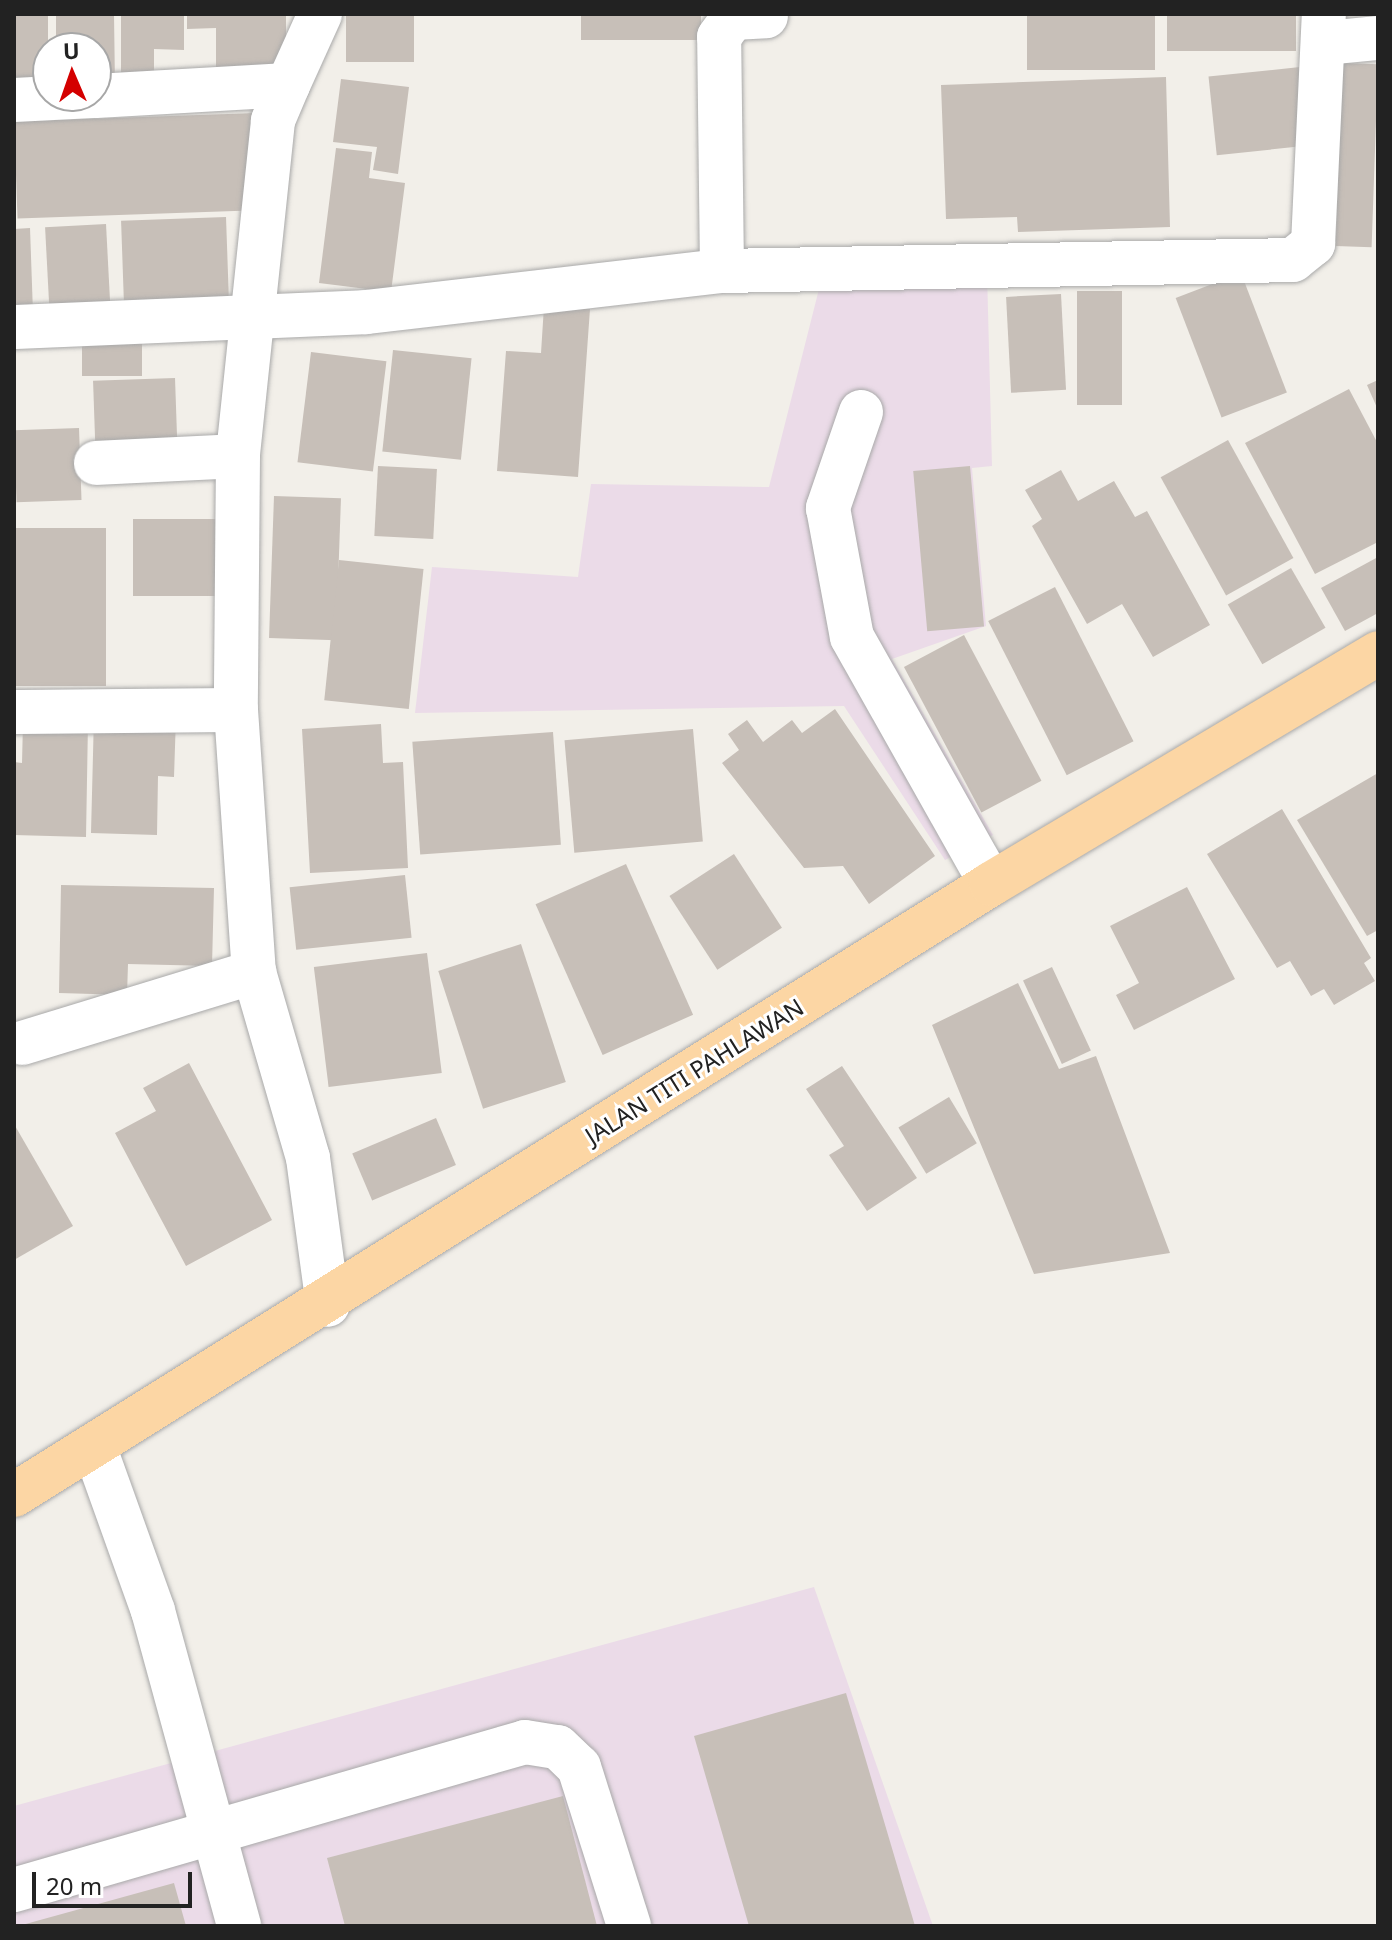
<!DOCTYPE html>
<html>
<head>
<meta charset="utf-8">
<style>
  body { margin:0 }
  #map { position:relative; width:1392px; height:1940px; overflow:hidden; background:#f2efe9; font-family:"Noto Sans",sans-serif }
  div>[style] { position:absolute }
  .industrial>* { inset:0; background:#ebdbe8 }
  .building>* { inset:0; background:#c7bfb8; transform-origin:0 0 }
  .roads { filter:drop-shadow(0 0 2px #a9a9a9) drop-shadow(0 0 2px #a9a9a9) }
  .minor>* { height:44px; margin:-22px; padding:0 22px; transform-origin:22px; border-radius:22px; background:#fff }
  .major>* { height:44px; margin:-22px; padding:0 22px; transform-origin:22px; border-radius:22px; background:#fcd6a4 }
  span { translate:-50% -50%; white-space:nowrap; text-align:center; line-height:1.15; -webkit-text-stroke:6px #fff; paint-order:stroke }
  .street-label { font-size:24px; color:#222 }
  .frame { position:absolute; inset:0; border:16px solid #222; pointer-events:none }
  .north { position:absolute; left:32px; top:32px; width:80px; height:80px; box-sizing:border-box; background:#fff; border:2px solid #a7a7a7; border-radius:50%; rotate:358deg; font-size:22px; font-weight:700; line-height:32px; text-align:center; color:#222 }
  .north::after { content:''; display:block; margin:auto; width:28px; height:36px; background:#d40000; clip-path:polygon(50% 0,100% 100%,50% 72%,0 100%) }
  .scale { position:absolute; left:32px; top:1872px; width:160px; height:36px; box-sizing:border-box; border:4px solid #222; border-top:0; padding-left:10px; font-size:24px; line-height:28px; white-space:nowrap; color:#222; -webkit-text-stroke:6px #fff; paint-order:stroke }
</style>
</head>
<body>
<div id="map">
  <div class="industrial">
    <i style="clip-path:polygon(987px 272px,992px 466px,972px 468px,986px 626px,892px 659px,993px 835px,945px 860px,844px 706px,415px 713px,432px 567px,578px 577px,591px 484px,769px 487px,819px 289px)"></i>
    <i style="clip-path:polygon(814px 1587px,933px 1926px,14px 1926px,14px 1806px)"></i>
  </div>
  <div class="building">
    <i style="left:14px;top:14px;width:34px;height:74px"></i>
    <i style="clip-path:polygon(56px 14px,114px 14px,115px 86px,96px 86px,96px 48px,56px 48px)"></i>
    <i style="clip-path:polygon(121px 14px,184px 14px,184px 50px,154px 49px,154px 82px,121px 82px)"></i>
    <i style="clip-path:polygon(187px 14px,286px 14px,286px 67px,216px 67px,216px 28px,187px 29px)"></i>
    <i style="left:346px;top:14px;width:68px;height:48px"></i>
    <i style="left:581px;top:14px;width:120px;height:26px"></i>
    <i style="left:1027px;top:14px;width:128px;height:56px"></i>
    <i style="left:1167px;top:14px;width:129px;height:37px"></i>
    <i style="left:1342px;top:63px;width:36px;height:183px;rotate:2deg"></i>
    <i style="left:1300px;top:67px;width:79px;height:92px;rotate:84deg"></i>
    <i style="clip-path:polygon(1166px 77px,1170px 227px,1018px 232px,1017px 217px,946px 219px,941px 85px)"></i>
    <i style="clip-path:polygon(341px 79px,409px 87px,398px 174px,373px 170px,377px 147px,333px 142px)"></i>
    <i style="left:258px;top:113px;width:97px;height:244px;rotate:88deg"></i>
    <i style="clip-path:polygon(336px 148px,372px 152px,369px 178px,405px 183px,391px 292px,319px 283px)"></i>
    <i style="left:226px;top:217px;width:86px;height:105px;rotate:88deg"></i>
    <i style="left:106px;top:224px;width:83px;height:61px;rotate:87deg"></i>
    <i style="clip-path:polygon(30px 228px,33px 313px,14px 314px,14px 229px)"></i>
    <i style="left:1241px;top:273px;width:128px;height:70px;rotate:69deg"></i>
    <i style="left:1077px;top:291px;width:45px;height:114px"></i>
    <i style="left:1061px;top:294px;width:96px;height:55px;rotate:87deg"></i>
    <i style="clip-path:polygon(544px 306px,590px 309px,578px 477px,497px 471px,506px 351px,541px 353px)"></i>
    <i style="left:82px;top:327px;width:60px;height:49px"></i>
    <i style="left:393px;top:350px;width:79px;height:102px;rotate:6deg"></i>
    <i style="left:311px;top:352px;width:76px;height:111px;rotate:7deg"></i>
    <i style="left:175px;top:378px;width:63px;height:82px;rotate:88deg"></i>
    <i style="clip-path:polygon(1378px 380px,1378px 410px,1367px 385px)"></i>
    <i style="clip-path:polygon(1349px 389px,1378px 444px,1378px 542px,1315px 574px,1245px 443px)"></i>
    <i style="left:79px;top:428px;width:72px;height:65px;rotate:88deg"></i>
    <i style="left:1228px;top:440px;width:135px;height:77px;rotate:61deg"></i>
    <i style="left:378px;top:466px;width:59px;height:70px;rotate:3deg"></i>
    <i style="left:970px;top:466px;width:161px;height:57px;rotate:85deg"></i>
    <i style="clip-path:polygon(1061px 470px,1078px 501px,1114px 481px,1135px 517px,1147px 511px,1210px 625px,1153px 657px,1122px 604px,1087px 624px,1032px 526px,1042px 519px,1025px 490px)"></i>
    <i style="left:274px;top:496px;width:67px;height:142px;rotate:2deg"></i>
    <i style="left:133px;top:519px;width:98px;height:77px"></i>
    <i style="left:106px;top:528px;width:158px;height:92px;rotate:90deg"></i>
    <i style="clip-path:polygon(1378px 557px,1378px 613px,1345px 631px,1321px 588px)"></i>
    <i style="left:339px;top:560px;width:85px;height:141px;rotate:6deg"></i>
    <i style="left:1291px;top:568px;width:69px;height:73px;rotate:60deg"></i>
    <i style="left:1055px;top:587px;width:173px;height:75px;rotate:63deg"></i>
    <i style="left:964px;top:635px;width:165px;height:68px;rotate:62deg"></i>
    <i style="clip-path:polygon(835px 709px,935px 856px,869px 904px,843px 866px,804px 868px,722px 763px,739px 750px,728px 734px,747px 720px,763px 742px,792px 720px,802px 733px)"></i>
    <i style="clip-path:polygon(94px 715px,176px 717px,174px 777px,158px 776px,157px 835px,91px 833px)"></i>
    <i style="clip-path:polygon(23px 722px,88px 723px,86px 837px,14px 835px,14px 762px,22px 763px)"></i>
    <i style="clip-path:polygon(381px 724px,383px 763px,403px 762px,408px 868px,310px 873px,302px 729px)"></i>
    <i style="left:693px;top:729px;width:113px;height:129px;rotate:85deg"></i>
    <i style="left:553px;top:732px;width:113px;height:141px;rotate:86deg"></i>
    <i style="clip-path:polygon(1378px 773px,1378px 930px,1367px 936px,1297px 820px)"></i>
    <i style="clip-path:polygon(1282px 809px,1371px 958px,1364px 963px,1375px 981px,1334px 1005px,1324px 989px,1311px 996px,1290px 961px,1277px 968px,1207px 854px)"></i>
    <i style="left:734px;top:854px;width:88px;height:77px;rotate:57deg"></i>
    <i style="left:626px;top:864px;width:165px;height:99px;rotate:66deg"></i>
    <i style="left:405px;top:875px;width:63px;height:116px;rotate:84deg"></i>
    <i style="clip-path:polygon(61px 885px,214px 888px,212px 966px,128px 964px,127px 995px,59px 993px)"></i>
    <i style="clip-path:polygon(1187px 887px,1235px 979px,1134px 1030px,1116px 995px,1139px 983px,1110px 926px)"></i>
    <i style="left:521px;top:944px;width:145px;height:87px;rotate:72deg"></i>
    <i style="left:427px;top:953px;width:121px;height:114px;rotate:83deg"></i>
    <i style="left:1052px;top:967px;width:92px;height:32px;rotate:65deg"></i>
    <i style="clip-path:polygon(1018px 983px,1059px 1069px,1096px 1056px,1170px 1253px,1034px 1274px,932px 1025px)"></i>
    <i style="clip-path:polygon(189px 1063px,272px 1220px,186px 1266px,115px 1133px,156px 1111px,143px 1088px)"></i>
    <i style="clip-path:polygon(842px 1066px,917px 1178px,867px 1211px,829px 1155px,844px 1146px,806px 1089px)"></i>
    <i style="left:949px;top:1097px;width:54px;height:59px;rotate:59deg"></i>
    <i style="left:436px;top:1118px;width:51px;height:91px;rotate:67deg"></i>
    <i style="clip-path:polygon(14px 1124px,73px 1226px,14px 1260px)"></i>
    <i style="clip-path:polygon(846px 1693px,915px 1926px,749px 1926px,694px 1736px)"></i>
    <i style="clip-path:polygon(563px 1796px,597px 1926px,345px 1926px,327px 1858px)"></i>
    <i style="clip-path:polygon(174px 1883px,186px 1926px,22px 1926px,22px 1925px)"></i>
  </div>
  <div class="roads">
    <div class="minor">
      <i style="left:1325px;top:43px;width:53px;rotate:-5.4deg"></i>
      <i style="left:288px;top:85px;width:78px;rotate:-65.7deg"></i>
      <i style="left:96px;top:96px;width:192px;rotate:-3.3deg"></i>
      <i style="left:288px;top:85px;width:39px;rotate:113deg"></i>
      <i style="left:273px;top:121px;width:337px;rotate:96deg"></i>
      <i style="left:238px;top:456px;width:254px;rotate:90.5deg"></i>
      <i style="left:236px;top:710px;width:263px;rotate:86.1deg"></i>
      <i style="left:254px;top:972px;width:194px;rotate:73.8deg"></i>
      <i style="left:308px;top:1158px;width:148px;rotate:82.3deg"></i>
      <i style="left:14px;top:100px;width:79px;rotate:-2.9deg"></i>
      <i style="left:722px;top:271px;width:234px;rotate:-90.7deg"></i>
      <i style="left:719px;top:37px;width:24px;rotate:-54deg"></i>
      <i style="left:733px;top:18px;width:33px;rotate:-3deg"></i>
      <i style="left:14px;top:327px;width:352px;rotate:-2.4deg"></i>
      <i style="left:366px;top:312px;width:358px;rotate:-6.6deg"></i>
      <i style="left:722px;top:271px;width:571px;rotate:-1.1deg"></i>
      <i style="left:1293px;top:260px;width:26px;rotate:-39deg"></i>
      <i style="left:1313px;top:244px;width:230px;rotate:-87.3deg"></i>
      <i style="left:861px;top:412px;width:102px;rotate:109deg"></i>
      <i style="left:828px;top:508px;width:131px;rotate:79.5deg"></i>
      <i style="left:852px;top:637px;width:283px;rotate:60.6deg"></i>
      <i style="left:96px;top:463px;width:142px;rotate:-2.8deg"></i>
      <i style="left:14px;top:712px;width:222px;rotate:-0.5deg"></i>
      <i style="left:22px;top:1043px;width:243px;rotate:-17deg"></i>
      <i style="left:94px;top:1446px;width:175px;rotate:70.3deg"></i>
      <i style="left:153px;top:1611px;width:327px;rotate:74.7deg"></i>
      <i style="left:14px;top:1890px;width:532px;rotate:-16.15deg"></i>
      <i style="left:525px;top:1742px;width:33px;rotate:9deg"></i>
      <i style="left:558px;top:1747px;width:29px;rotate:44deg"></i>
      <i style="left:579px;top:1767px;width:167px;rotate:72.5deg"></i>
    </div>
    <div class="major">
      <i style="left:14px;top:1495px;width:1152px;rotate:-32.02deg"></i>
      <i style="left:991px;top:884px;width:451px;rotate:-30.8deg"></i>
    </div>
  </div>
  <div class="street-label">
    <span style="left:694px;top:1071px;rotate:-32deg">JALAN TITI PAHLAWAN</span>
  </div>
  <div class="frame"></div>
  <div class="north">U</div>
  <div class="scale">20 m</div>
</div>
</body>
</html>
